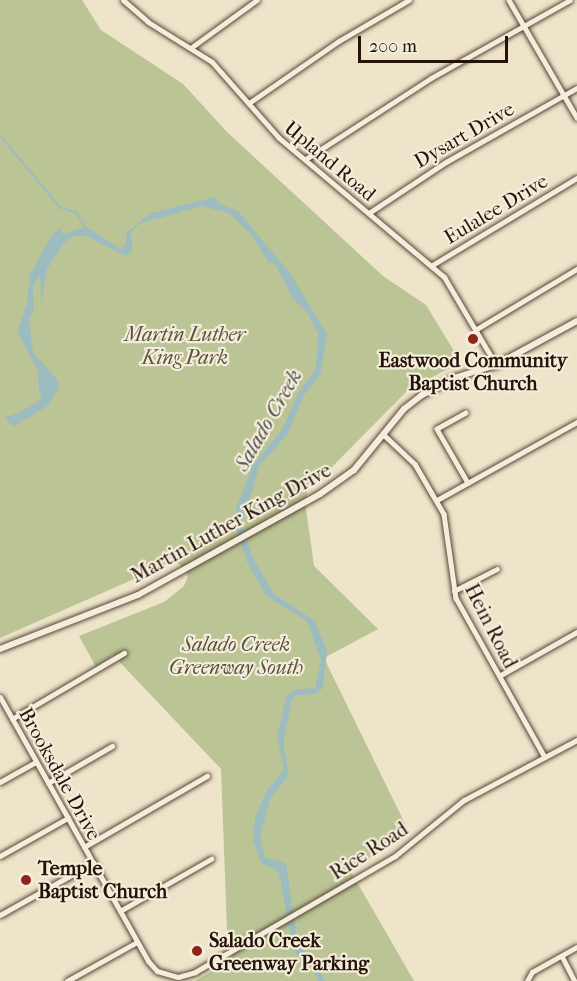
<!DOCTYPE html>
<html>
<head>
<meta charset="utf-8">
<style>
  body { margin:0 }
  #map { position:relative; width:577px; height:981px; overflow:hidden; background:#eee4c9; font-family:"IM FELL French Canon",serif }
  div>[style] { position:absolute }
  .green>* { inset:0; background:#bbc495 }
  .water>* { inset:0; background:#9dbcbf }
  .stream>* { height:1.5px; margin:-0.75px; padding:0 0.75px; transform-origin:0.75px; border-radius:0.75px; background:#9dbcbf }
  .river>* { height:9px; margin:-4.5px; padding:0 4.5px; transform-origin:4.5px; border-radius:4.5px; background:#9dbcbf }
  .roads { filter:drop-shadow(0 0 2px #574738) drop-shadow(0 0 2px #574738) }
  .minor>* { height:4.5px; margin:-2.25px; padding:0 2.25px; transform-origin:2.25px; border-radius:2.25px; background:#f4eddc }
  .tertiary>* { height:5px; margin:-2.5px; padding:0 2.5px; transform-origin:2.5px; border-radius:2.5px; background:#f4eddc }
  .secondary>* { height:6px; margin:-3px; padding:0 3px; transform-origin:3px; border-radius:3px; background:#f4eddc }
  .dots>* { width:16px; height:16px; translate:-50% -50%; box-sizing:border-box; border:3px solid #f4eddc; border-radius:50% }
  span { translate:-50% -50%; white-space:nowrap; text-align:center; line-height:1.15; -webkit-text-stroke:4.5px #f4eddc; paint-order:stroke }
  .street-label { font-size:20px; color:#251308 }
  .park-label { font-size:20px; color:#5a5139; font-style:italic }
  .poi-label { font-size:20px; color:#251308; font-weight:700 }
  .left { translate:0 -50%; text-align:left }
  .water-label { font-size:21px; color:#4f4e48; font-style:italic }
  .scale { position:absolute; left:358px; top:36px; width:150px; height:27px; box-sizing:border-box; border:3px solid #251308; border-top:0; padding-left:8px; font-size:18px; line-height:21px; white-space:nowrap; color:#251308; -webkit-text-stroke:4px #f4eddc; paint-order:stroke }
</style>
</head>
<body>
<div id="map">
  <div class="green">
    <i style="clip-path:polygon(0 0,82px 0,101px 30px,183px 84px,227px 132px,383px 276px,426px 305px,454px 351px,451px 353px,458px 364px,409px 389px,326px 473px,309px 484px,305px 502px,314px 566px,378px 629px,324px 658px,410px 834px,350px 870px,414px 981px,195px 981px,233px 959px,227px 930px,221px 769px,113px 655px,96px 667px,79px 636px,164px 602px,184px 586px,188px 576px,185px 569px,175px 561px,0 638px)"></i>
  </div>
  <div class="water">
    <i style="clip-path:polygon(215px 197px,219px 203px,239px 212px,290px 273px,327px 334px,320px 376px,304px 395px,287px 435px,260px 465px,241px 525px,254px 560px,274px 594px,315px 621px,327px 652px,323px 688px,315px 694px,296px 695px,292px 700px,283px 744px,289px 775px,270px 799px,260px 837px,265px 858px,286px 863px,298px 946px,315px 962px,325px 981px,318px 981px,310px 965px,294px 952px,279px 873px,261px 862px,253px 840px,255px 818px,266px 792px,284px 769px,277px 737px,286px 697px,294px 690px,315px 688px,321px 660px,307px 621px,266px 596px,246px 560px,236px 528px,236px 509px,253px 465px,282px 430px,298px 393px,316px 369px,318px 334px,308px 314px,292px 297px,275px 264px,268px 262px,251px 234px,229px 213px,201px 206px,139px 224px,131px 232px,132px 250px,126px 256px,86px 236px,73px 236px,64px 243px,47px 269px,41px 303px,40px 276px,33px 285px,34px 309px,29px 320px,33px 352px,59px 382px,57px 391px,48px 403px,13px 427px,5px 417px,39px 406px,45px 399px,39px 395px,38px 370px,17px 332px,27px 303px,30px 275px,51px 236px,61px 227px,62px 234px,87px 227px,121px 249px,125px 245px,127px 232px,151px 213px)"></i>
  </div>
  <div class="stream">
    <i style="left:0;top:135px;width:94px;rotate:50.2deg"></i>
    <i style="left:60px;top:207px;width:18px;rotate:19deg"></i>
    <i style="left:77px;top:213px;width:16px;rotate:60deg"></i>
  </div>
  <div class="river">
    <i style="left:25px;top:414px;width:24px;rotate:-33deg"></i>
    <i style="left:45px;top:401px;width:7px;rotate:-63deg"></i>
  </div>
  <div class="roads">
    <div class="minor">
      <i style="left:509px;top:0;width:136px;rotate:60deg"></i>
      <i style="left:192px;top:47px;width:80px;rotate:-35.9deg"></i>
      <i style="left:249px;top:103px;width:109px;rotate:-34.6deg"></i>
      <i style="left:339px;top:41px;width:81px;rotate:-30.4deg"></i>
      <i style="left:306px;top:159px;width:149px;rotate:-32.9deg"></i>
      <i style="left:431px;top:78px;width:159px;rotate:-29.3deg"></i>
      <i style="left:369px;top:213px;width:92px;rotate:-33.5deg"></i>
      <i style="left:446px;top:162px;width:150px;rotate:-29.5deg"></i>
      <i style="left:431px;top:266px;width:170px;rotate:-31.1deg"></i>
      <i style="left:477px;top:329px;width:117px;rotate:-31deg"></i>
      <i style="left:466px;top:413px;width:33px;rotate:151deg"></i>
      <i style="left:437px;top:429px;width:62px;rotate:60.1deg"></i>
      <i style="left:383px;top:434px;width:44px;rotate:43.2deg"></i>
      <i style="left:415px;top:464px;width:58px;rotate:59.9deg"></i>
      <i style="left:444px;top:514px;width:85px;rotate:81.9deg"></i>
      <i style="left:456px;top:598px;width:182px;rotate:60.8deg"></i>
      <i style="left:437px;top:500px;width:160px;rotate:-29.1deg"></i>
      <i style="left:454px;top:591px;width:48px;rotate:-27.1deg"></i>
      <i style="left:499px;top:676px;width:90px;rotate:-29.4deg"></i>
      <i style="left:12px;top:719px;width:130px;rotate:-30.5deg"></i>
      <i style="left:0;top:782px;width:41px;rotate:-29.1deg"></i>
      <i style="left:48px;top:783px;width:74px;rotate:-30deg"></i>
      <i style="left:84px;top:847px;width:142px;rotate:-30deg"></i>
      <i style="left:0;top:856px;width:78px;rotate:-29.2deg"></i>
      <i style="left:120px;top:911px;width:105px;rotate:-29.7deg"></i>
      <i style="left:0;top:915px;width:107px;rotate:-29.2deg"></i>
      <i style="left:562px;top:956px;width:28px;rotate:63deg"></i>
      <i style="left:67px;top:981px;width:80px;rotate:-29.1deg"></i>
      <i style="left:527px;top:981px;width:10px;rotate:-61deg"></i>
      <i style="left:532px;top:972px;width:51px;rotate:-29.1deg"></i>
    </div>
    <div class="tertiary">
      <i style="left:123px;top:0;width:33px;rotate:41deg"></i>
      <i style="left:148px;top:22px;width:75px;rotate:32deg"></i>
      <i style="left:212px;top:62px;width:101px;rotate:48.6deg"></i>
      <i style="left:279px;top:138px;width:216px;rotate:40.1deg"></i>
      <i style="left:444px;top:277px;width:102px;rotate:59.4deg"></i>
      <i style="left:0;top:697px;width:303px;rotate:60.7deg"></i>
      <i style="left:148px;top:961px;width:13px;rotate:48deg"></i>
      <i style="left:157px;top:971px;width:22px;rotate:16deg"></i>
      <i style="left:178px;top:977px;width:18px;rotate:-16deg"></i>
      <i style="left:195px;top:972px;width:231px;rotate:-30.1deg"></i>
      <i style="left:395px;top:856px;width:89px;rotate:-39.1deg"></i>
      <i style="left:464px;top:800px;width:128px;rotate:-28deg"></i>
    </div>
    <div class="secondary">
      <i style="left:0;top:649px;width:148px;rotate:-21.4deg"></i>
      <i style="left:138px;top:595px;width:208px;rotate:-29deg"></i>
      <i style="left:320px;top:494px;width:42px;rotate:-35.2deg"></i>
      <i style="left:354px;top:470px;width:79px;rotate:-50.7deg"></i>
      <i style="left:404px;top:409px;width:23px;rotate:-38deg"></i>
      <i style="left:422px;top:395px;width:36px;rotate:-28deg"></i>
      <i style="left:454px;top:378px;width:44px;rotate:-17.2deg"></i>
      <i style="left:496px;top:365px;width:92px;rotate:-28.5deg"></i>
    </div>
  </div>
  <div class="dots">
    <i style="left:473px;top:339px;background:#8f2418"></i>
    <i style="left:26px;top:880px;background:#8f2418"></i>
    <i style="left:197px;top:951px;background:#8f2418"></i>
  </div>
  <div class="street-label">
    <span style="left:464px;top:135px;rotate:-30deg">Dysart Drive</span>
    <span style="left:330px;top:161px;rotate:40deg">Upland Road</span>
    <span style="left:496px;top:209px;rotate:-31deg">Eulalee Drive</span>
    <span style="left:231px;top:523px;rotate:-29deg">Martin Luther King Drive</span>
    <span style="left:491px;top:626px;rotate:63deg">Hein Road</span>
    <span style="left:60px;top:774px;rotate:61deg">Brooksdale Drive</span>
    <span style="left:369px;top:851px;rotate:-33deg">Rice Road</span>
  </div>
  <div class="park-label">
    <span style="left:185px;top:346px">Martin Luther<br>King Park</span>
    <span style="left:236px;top:656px">Salado Creek<br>Greenway South</span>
  </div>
  <div class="poi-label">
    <span style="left:473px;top:372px">Eastwood Community<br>Baptist Church</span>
    <span class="left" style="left:38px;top:880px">Temple<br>Baptist Church</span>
    <span class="left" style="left:209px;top:952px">Salado Creek<br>Greenway Parking</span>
  </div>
  <div class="water-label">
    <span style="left:268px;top:420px;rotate:-60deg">Salado Creek</span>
  </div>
  <div class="scale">200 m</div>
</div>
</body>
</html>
